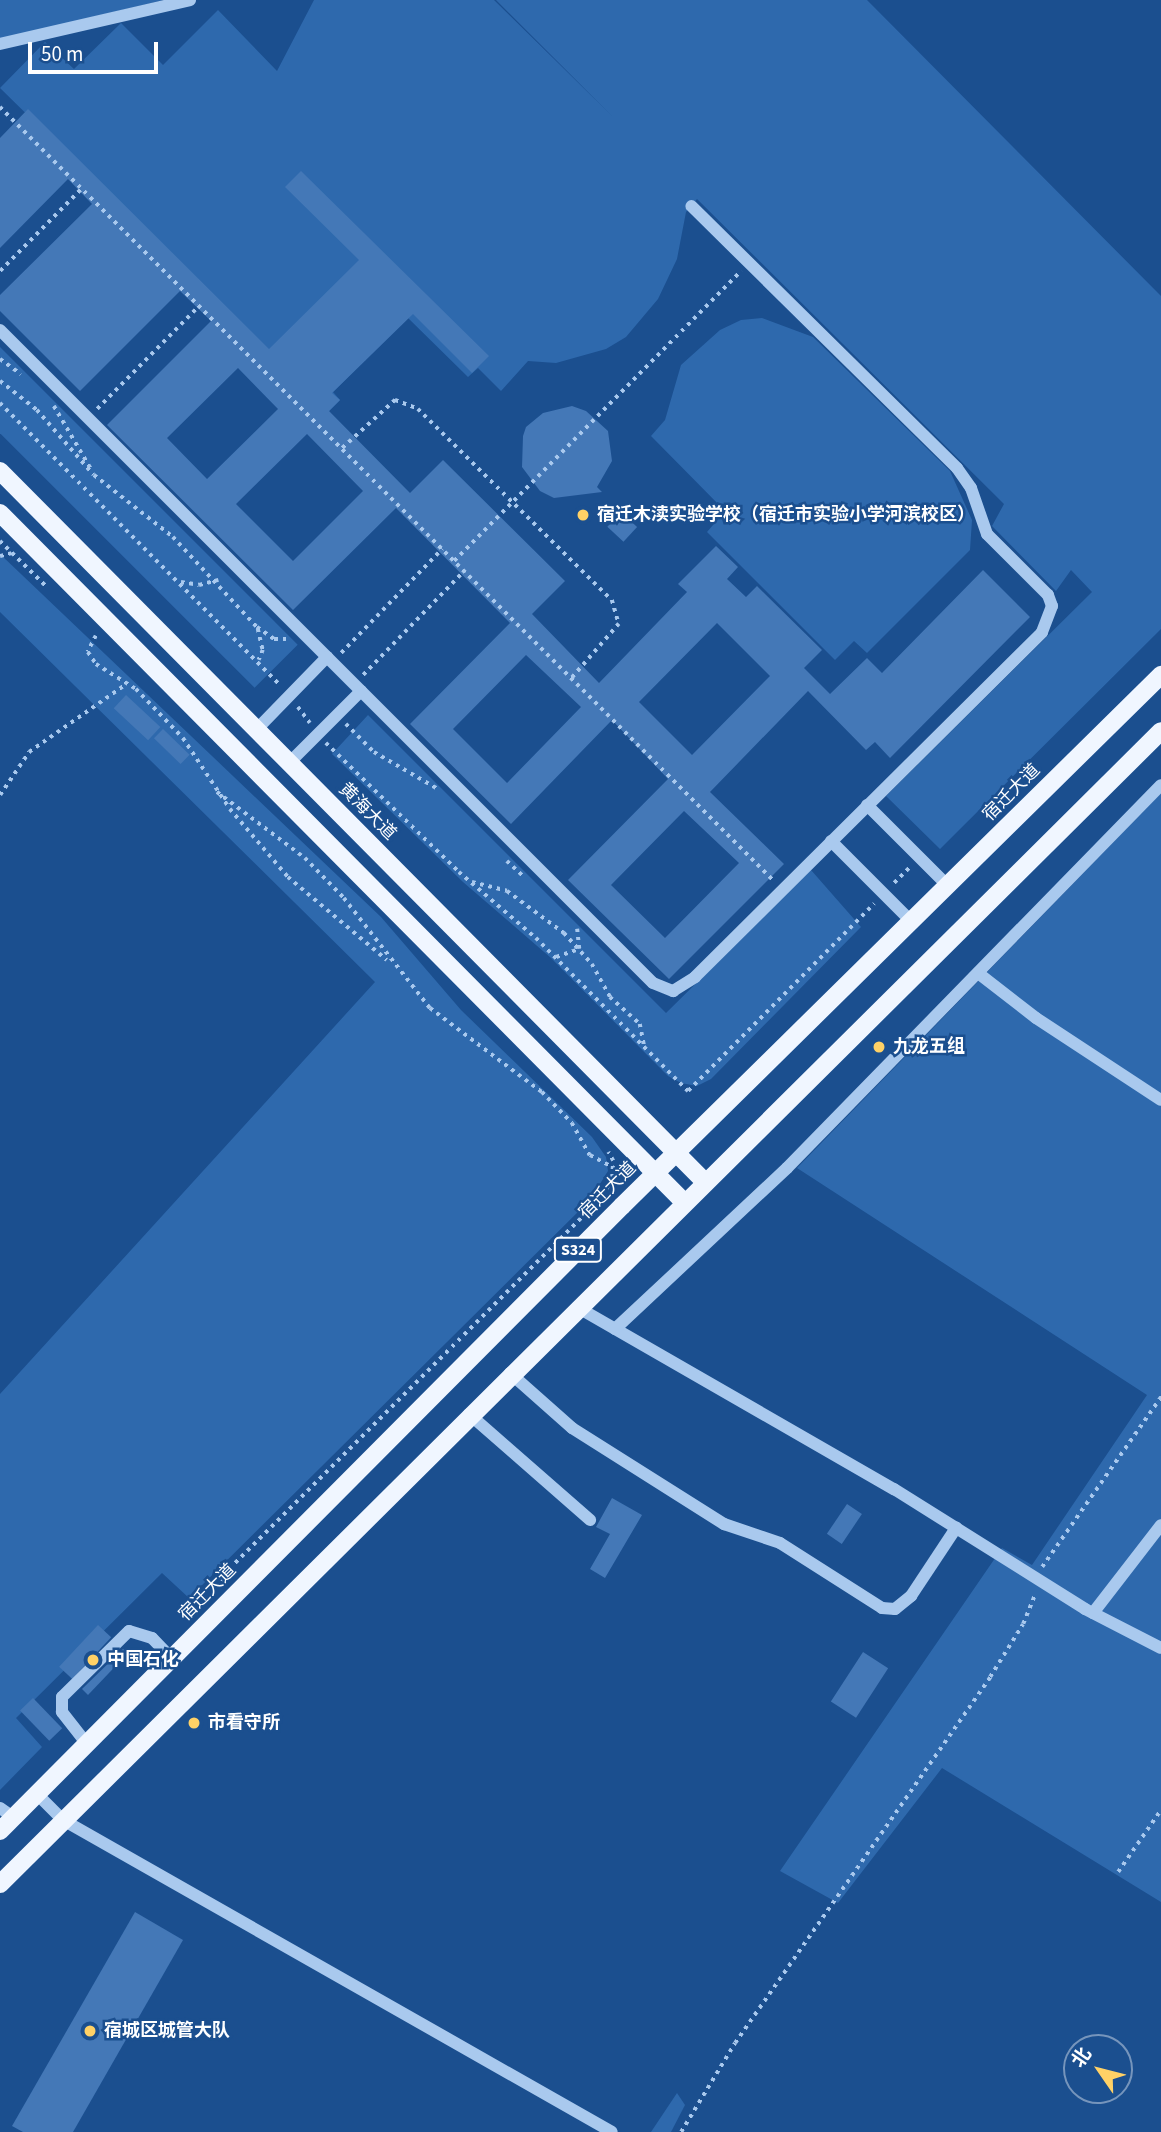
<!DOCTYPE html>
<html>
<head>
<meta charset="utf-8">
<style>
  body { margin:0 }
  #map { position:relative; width:1161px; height:2132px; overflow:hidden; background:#1b4f8f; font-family:"Source Sans 3","Noto Sans SC",sans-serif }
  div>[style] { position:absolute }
  .green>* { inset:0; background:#2e69ad; transform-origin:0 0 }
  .building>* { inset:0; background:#4478b7; transform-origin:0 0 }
  .path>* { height:3.5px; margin-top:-1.75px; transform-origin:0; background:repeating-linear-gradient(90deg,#a9c9ee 0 3.5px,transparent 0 8.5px) }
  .minor>* { height:12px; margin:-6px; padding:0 6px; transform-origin:6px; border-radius:6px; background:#a9c9ee }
  .major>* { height:18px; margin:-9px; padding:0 9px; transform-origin:9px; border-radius:9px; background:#f0f6ff }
  .dots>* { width:19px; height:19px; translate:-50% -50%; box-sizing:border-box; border:4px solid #1b4f8f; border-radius:50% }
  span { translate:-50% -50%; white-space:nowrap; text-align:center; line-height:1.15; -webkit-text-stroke:5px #1b4f8f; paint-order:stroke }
  .shield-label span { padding:2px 5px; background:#1b4f8f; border:2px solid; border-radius:5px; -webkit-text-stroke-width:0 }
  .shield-label { font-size:16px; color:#fff; font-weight:700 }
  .poi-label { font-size:18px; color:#fff; font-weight:700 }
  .left { translate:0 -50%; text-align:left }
  .street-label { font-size:18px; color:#fff }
  .north { position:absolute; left:1063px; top:2034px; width:70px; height:70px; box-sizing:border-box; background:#1b4f8f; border:2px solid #7695bc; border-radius:50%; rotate:305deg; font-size:19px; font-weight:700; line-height:28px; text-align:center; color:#fff }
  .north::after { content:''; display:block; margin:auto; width:24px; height:32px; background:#ffd166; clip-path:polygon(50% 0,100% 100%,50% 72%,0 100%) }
  .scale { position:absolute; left:28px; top:42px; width:130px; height:32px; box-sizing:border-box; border:4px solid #fff; border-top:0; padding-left:9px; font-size:21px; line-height:24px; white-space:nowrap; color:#fff; -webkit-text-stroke:5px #1b4f8f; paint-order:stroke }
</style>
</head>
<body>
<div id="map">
  <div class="green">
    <i style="clip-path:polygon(0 0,164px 0,0 39px)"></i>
    <i style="clip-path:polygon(314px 0,494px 0,612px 116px,496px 0,867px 0,1161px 296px,1161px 629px,940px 849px,886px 796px,1092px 592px,1071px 570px,1056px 591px,992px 526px,1004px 504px,697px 199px,686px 212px,677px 259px,658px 299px,626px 337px,606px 349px,556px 363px,528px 361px,501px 391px,478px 368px,468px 377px,408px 318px,333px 392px,340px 400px,329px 411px,0 88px,45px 42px,74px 69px,121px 23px,163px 65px,218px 10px,277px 71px)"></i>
    <i style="clip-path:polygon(762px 318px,813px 337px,950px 471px,972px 520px,970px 550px,867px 653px,854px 641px,835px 660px,707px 532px,725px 511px,651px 436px,665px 420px,681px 365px,720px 330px,741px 320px)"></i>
    <i style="left:0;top:347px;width:421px;height:61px;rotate:45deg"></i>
    <i style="clip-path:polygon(0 554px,381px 917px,461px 1010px,592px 1137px,606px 1157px,608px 1171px,590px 1200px,189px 1598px,162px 1573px,16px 1718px,42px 1747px,0 1790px,0 1394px,375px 982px,0 612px)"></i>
    <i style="clip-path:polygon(368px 715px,666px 1013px,811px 870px,861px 927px,711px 1079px,697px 1086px,681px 1083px,668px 1076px,551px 958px,463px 882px,332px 754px)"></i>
    <i style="clip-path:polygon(1161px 793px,1161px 1902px,942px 1768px,838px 1903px,780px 1871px,1002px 1548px,1032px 1565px,1147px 1395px,797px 1168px)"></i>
    <i style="clip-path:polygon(677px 2093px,685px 2105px,671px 2132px,651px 2132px)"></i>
  </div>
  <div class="building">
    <i style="clip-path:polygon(evenodd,28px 109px,269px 349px,359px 260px,285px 187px,301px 171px,489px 356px,472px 373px,413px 314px,332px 393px,340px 400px,329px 411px,410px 493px,443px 460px,565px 581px,532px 614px,599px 683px,687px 592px,678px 584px,716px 546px,738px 567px,727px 579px,746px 597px,757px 586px,822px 650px,804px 668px,830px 694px,867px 658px,882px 673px,983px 570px,1030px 617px,890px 758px,875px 742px,866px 750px,808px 691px,710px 792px,784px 864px,669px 979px,568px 880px,668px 779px,612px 720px,511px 824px,410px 724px,510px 623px,396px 508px,293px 610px,107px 425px,211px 321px,180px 291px,80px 391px,0 311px,0 295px,92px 204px,68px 179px,0 248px,0 138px,28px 109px,238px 368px,278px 409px,207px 479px,167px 438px,238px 368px,28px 109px,307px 434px,363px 491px,293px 561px,236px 504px,307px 434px,28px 109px,717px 623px,770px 676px,692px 755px,639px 702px,717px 623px,28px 109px,526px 655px,581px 707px,507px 783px,453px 729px,526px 655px,28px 109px,684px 811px,739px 863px,665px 938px,611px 885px,684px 811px)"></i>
    <i style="clip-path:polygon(572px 406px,586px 411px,608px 431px,612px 461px,597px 487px,602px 492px,554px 498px,540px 491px,522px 467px,523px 436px,526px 427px,543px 413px)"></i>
    <i style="left:621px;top:512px;width:22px;height:20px;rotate:43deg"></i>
    <i style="left:126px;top:695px;width:47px;height:18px;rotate:43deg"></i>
    <i style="left:163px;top:729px;width:37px;height:13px;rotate:44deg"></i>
    <i style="clip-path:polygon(612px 1498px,642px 1515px,605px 1578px,590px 1569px,610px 1534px,596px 1527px)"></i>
    <i style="left:847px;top:1504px;width:18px;height:36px;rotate:34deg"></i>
    <i style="left:98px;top:1625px;width:18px;height:57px;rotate:43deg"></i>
    <i style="clip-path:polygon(123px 1649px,128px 1653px,88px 1695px,82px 1689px)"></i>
    <i style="left:863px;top:1652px;width:30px;height:59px;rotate:33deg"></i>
    <i style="left:33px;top:1698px;width:42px;height:18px;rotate:46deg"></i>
    <i style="clip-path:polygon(135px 1912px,183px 1940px,73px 2132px,23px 2132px,12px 2126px)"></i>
  </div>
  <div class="path">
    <i style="left:0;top:107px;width:1093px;rotate:45deg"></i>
    <i style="left:0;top:271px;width:117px;rotate:-45.3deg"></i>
    <i style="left:0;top:359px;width:26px;rotate:36deg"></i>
    <i style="left:0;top:381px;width:47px;rotate:38.1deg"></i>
    <i style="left:37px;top:410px;width:86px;rotate:48.8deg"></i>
    <i style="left:94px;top:475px;width:100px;rotate:38.1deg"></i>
    <i style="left:173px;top:537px;width:123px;rotate:47deg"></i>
    <i style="left:257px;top:627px;width:21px;rotate:35deg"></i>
    <i style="left:274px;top:639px;width:14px"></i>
    <i style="left:0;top:403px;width:397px;rotate:45.2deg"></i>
    <i style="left:54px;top:406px;width:73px;rotate:59.6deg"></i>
    <i style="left:97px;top:409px;width:145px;rotate:-45.3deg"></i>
    <i style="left:342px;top:448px;width:72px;rotate:-42.2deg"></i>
    <i style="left:395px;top:400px;width:25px;rotate:21deg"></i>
    <i style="left:418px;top:409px;width:272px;rotate:44.6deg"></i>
    <i style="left:612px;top:600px;width:25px;rotate:74deg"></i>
    <i style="left:619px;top:624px;width:72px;rotate:131deg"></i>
    <i style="left:0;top:541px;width:64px;rotate:44.4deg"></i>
    <i style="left:0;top:556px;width:12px;rotate:-14deg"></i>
    <i style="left:454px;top:561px;width:408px;rotate:-45.3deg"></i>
    <i style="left:181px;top:582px;width:18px;rotate:9deg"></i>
    <i style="left:199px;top:585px;width:20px;rotate:-15deg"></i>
    <i style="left:258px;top:629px;width:22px;rotate:77deg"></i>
    <i style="left:263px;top:650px;width:11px;rotate:112deg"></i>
    <i style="left:96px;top:636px;width:18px;rotate:117deg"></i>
    <i style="left:88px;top:652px;width:14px;rotate:56deg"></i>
    <i style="left:96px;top:664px;width:47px;rotate:32deg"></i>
    <i style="left:136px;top:689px;width:68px;rotate:46.2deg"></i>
    <i style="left:183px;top:738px;width:85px;rotate:56.5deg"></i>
    <i style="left:230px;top:809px;width:89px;rotate:49.5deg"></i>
    <i style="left:288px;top:877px;width:129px;rotate:40deg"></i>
    <i style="left:341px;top:653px;width:145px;rotate:-45.8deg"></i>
    <i style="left:363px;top:675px;width:145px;rotate:-45.8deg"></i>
    <i style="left:298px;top:707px;width:20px;rotate:53deg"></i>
    <i style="left:346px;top:724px;width:40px;rotate:45deg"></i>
    <i style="left:374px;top:752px;width:72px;rotate:30.1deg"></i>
    <i style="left:326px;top:743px;width:185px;rotate:44.1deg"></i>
    <i style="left:459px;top:872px;width:101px;rotate:40.6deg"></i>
    <i style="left:536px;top:938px;width:216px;rotate:45.2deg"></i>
    <i style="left:688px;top:1091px;width:264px;rotate:-45.2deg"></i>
    <i style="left:217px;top:792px;width:110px;rotate:36.9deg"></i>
    <i style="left:305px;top:858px;width:56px;rotate:45.7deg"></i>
    <i style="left:344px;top:898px;width:140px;rotate:52deg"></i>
    <i style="left:430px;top:1008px;width:140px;rotate:36.9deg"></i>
    <i style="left:542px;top:1092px;width:43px;rotate:45.9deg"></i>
    <i style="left:572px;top:1123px;width:37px;rotate:61deg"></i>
    <i style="left:590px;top:1155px;width:26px;rotate:28deg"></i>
    <i style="left:0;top:795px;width:52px;rotate:-56deg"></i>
    <i style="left:29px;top:752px;width:118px;rotate:-35deg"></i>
    <i style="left:507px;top:861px;width:23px;rotate:43deg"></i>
    <i style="left:472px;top:882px;width:36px;rotate:14deg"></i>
    <i style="left:507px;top:891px;width:71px;rotate:36.4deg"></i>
    <i style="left:564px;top:933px;width:42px;rotate:47.9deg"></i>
    <i style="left:592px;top:964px;width:38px;rotate:61deg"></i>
    <i style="left:610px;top:997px;width:40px;rotate:42deg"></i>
    <i style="left:640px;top:1024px;width:21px;rotate:79deg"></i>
    <i style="left:894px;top:883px;width:24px;rotate:-45deg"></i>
    <i style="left:556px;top:957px;width:24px;rotate:-19deg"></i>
    <i style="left:579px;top:949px;width:20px;rotate:-96deg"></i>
    <i style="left:1042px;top:1567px;width:208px;rotate:-55deg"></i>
    <i style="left:222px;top:1582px;width:15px;rotate:-62deg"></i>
    <i style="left:229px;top:1569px;width:527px;rotate:-44.92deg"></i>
    <i style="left:602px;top:1197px;width:21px;rotate:-62deg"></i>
    <i style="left:612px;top:1178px;width:17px;rotate:-87deg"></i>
    <i style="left:613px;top:1161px;width:10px;rotate:-119deg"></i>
    <i style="left:1118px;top:1872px;width:75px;rotate:-55.3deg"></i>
    <i style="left:681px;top:2132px;width:104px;rotate:-58.8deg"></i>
    <i style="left:735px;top:2043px;width:446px;rotate:-55.1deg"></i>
    <i style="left:990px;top:1677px;width:62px;rotate:-58.1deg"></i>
    <i style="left:1023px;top:1624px;width:32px;rotate:-68deg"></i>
  </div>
  <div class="minor">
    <i style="left:0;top:44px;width:195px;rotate:-13deg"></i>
    <i style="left:0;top:330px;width:923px;rotate:45deg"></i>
    <i style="left:653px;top:983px;width:22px;rotate:22deg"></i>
    <i style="left:673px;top:991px;width:26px;rotate:-32deg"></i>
    <i style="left:695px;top:977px;width:489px;rotate:-44.8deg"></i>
    <i style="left:1042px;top:632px;width:28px;rotate:-69deg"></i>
    <i style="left:1052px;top:606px;width:12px;rotate:-110deg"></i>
    <i style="left:1048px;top:595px;width:86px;rotate:-135deg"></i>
    <i style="left:987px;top:534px;width:49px;rotate:-109.2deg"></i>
    <i style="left:971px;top:488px;width:24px;rotate:-125deg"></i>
    <i style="left:957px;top:468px;width:373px;rotate:-135.4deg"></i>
    <i style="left:256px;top:730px;width:102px;rotate:-45.8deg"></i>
    <i style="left:289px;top:763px;width:102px;rotate:-45deg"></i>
    <i style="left:867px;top:805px;width:115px;rotate:45deg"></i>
    <i style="left:831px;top:841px;width:113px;rotate:45deg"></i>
    <i style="left:978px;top:973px;width:73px;rotate:37.8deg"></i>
    <i style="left:1036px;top:1018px;width:149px;rotate:33.3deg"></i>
    <i style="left:577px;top:1307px;width:366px;rotate:29.9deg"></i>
    <i style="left:894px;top:1489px;width:226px;rotate:32.1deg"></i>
    <i style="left:1085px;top:1609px;width:85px;rotate:27.2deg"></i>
    <i style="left:615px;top:1329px;width:236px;rotate:-43.1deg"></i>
    <i style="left:787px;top:1168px;width:535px;rotate:-45.68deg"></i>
    <i style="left:510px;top:1373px;width:83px;rotate:41.6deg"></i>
    <i style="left:572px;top:1428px;width:180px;rotate:32.3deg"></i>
    <i style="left:724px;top:1524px;width:59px;rotate:18.7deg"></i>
    <i style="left:780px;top:1543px;width:121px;rotate:32.5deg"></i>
    <i style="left:882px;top:1608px;width:13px;rotate:4deg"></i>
    <i style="left:895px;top:1609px;width:21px;rotate:-39deg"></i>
    <i style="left:911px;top:1596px;width:82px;rotate:-56.5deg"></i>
    <i style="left:469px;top:1414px;width:161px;rotate:41.2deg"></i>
    <i style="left:1093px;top:1613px;width:111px;rotate:-52.3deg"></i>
    <i style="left:87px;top:1744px;width:41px;rotate:-128deg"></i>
    <i style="left:62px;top:1712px;width:15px;rotate:-90deg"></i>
    <i style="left:62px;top:1697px;width:94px;rotate:-44.6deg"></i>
    <i style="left:129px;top:1631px;width:24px;rotate:17deg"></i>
    <i style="left:152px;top:1638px;width:29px;rotate:46deg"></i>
    <i style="left:37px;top:1794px;width:37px;rotate:45deg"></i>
    <i style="left:63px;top:1820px;width:631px;rotate:29.61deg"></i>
    <i style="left:0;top:1808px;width:16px;rotate:35deg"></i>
  </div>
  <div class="major">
    <i style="left:0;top:471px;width:1000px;rotate:45.24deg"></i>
    <i style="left:0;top:513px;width:971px;rotate:45.21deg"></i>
    <i style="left:0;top:1831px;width:882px;rotate:-45.14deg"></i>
    <i style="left:622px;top:1206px;width:757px;rotate:-44.57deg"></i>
    <i style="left:0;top:1884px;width:1636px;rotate:-44.8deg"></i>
  </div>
  <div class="dots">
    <i style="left:583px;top:515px;background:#ffd166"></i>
    <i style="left:879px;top:1047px;background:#ffd166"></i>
    <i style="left:93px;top:1660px;background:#ffd166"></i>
    <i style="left:194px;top:1723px;background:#ffd166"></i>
    <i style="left:90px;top:2031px;background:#ffd166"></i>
  </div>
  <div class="shield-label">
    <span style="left:578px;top:1250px">S324</span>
  </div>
  <div class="poi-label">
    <span class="left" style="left:597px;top:515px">宿迁木渎实验学校（宿迁市实验小学河滨校区）</span>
    <span class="left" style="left:893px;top:1047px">九龙五组</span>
    <span class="left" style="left:107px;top:1660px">中国石化</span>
    <span class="left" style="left:208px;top:1723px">市看守所</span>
    <span class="left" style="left:104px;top:2031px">宿城区城管大队</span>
  </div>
  <div class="street-label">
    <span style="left:1012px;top:793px;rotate:-45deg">宿迁大道</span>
    <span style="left:367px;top:812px;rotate:45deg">黄海大道</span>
    <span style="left:608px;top:1191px;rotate:-45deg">宿迁大道</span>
    <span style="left:208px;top:1593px;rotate:-45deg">宿迁大道</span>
  </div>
  <div class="north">北</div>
  <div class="scale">50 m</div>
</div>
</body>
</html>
